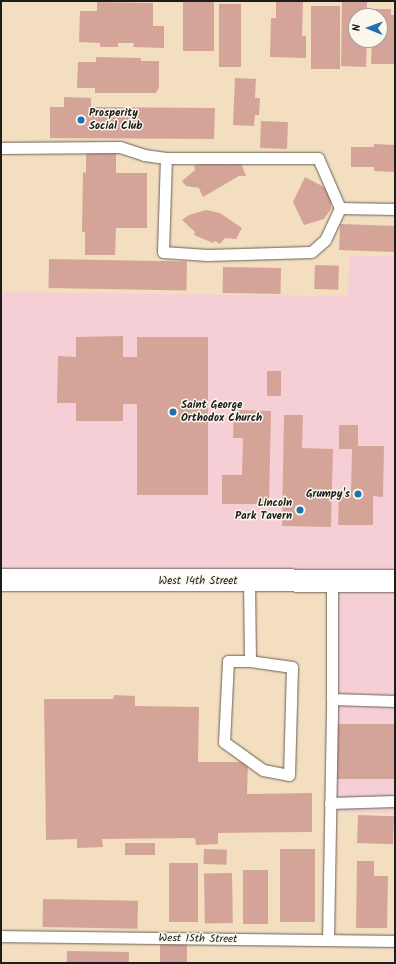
<!DOCTYPE html>
<html>
<head>
<meta charset="utf-8">
<style>
  body { margin:0 }
  #map { position:relative; width:396px; height:964px; overflow:hidden; background:#f4dec0; font-family:Kalam,sans-serif }
  div>[style] { position:absolute }
  .built>* { inset:0; background:#f6cfd6 }
  .building>* { inset:0; background:#d5a499; transform-origin:0 0 }
  .roads { filter:drop-shadow(0 0 1px #686055) drop-shadow(0 0 1px #686055) }
  .service>* { height:11px; margin:-5.5px; padding:0 5.5px; transform-origin:5.5px; border-radius:5.5px; background:#fff }
  .tertiary>* { height:22px; margin:-11px; padding:0 11px; transform-origin:11px; border-radius:11px; background:#fff }
  .dots>* { width:11px; height:11px; translate:-50% -50%; box-sizing:border-box; border:2px solid #fbf7ec; border-radius:50% }
  span { translate:-50% -50%; white-space:nowrap; text-align:center; line-height:1.15; -webkit-text-stroke:3px #fbf7ec; paint-order:stroke }
  .poi-label { font-size:11px; color:#1c1c1c; font-weight:700 }
  .left { translate:0 -50%; text-align:left }
  .right { translate:-100% -50%; text-align:right }
  .street-label { font-size:11px; color:#1c1c1c }
  .frame { position:absolute; inset:0; border:2px solid #1c1c1c; pointer-events:none }
  .north { position:absolute; left:348px; top:8px; width:40px; height:40px; box-sizing:border-box; background:#fbf7ec; border:1px solid #a29f99; border-radius:50%; rotate:271deg; font-size:11px; font-weight:700; line-height:16px; text-align:center; color:#1c1c1c }
  .north::after { content:''; display:block; margin:auto; width:14px; height:18px; background:#1f6fb2; clip-path:polygon(50% 0,100% 100%,50% 72%,0 100%) }
</style>
</head>
<body>
<div id="map">
  <div class="built">
    <i style="clip-path:polygon(349px 256px,395px 256px,395px 813px,330px 812px,331px 581px,1px 580px,1px 292px,348px 296px)"></i>
  </div>
  <div class="building">
    <i style="left:183px;top:1px;width:31px;height:50px"></i>
    <i style="clip-path:polygon(276px 1px,303px 1px,302px 36px,306px 36px,306px 58px,270px 57px,271px 18px,276px 18px)"></i>
    <i style="clip-path:polygon(342px 1px,367px 1px,367px 16px,356px 16px,356px 40px,367px 40px,366px 67px,341px 66px)"></i>
    <i style="clip-path:polygon(97px 2px,153px 3px,153px 26px,164px 26px,164px 48px,133px 47px,134px 43px,118px 43px,118px 47px,100px 47px,100px 43px,79px 42px,80px 11px,97px 11px)"></i>
    <i style="left:219px;top:4px;width:22px;height:63px"></i>
    <i style="left:311px;top:6px;width:29px;height:63px"></i>
    <i style="clip-path:polygon(373px 9px,391px 9px,391px 15px,395px 15px,395px 64px,371px 64px,372px 40px,380px 40px,380px 16px,373px 16px)"></i>
    <i style="clip-path:polygon(96px 57px,141px 58px,141px 61px,159px 61px,159px 87px,156px 93px,95px 93px,95px 88px,77px 88px,78px 62px,96px 62px)"></i>
    <i style="clip-path:polygon(235px 78px,256px 79px,255px 98px,260px 98px,259px 115px,255px 115px,254px 126px,233px 125px)"></i>
    <i style="clip-path:polygon(64px 97px,91px 98px,91px 107px,215px 108px,214px 139px,50px 138px,50px 107px,64px 107px)"></i>
    <i style="left:261px;top:121px;width:27px;height:27px;rotate:2deg"></i>
    <i style="clip-path:polygon(374px 144px,395px 145px,395px 172px,374px 171px,374px 167px,351px 167px,351px 147px,374px 147px)"></i>
    <i style="clip-path:polygon(86px 147px,116px 147px,116px 173px,147px 173px,147px 228px,116px 228px,115px 255px,85px 255px,85px 232px,82px 232px,83px 172px,86px 173px)"></i>
    <i style="clip-path:polygon(224px 158px,228px 165px,241px 163px,246px 176px,239px 176px,203px 197px,199px 188px,186px 186px,182px 181px,195px 170px,194px 166px)"></i>
    <i style="clip-path:polygon(305px 177px,324px 187px,331px 195px,331px 209px,324px 219px,304px 225px,293px 202px)"></i>
    <i style="clip-path:polygon(206px 210px,220px 213px,242px 228px,236px 239px,225px 238px,220px 244px,215px 241px,213px 243px,194px 235px,195px 232px,182px 220px,189px 215px)"></i>
    <i style="left:340px;top:224px;width:55px;height:26px;rotate:2deg"></i>
    <i style="left:49px;top:259px;width:138px;height:29px;rotate:1deg"></i>
    <i style="left:315px;top:265px;width:24px;height:24px;rotate:2deg"></i>
    <i style="left:223px;top:267px;width:58px;height:26px;rotate:1deg"></i>
    <i style="clip-path:polygon(123px 336px,123px 357px,137px 357px,137px 337px,208px 337px,208px 495px,137px 495px,137px 404px,123px 404px,123px 421px,76px 421px,76px 403px,57px 403px,58px 356px,76px 357px,76px 337px)"></i>
    <i style="left:267px;top:371px;width:14px;height:25px"></i>
    <i style="clip-path:polygon(234px 410px,271px 411px,269px 504px,222px 504px,222px 475px,242px 475px,243px 438px,233px 438px)"></i>
    <i style="clip-path:polygon(284px 415px,303px 415px,302px 448px,333px 449px,331px 527px,282px 526px)"></i>
    <i style="clip-path:polygon(339px 425px,358px 425px,358px 446px,384px 446px,383px 497px,373px 496px,373px 525px,338px 525px,339px 491px,351px 491px,352px 449px,339px 449px)"></i>
    <i style="clip-path:polygon(114px 695px,135px 696px,135px 706px,199px 707px,198px 762px,248px 762px,247px 794px,312px 793px,312px 832px,218px 833px,218px 844px,196px 845px,195px 838px,102px 839px,103px 847px,77px 848px,77px 839px,46px 840px,44px 699px,113px 699px)"></i>
    <i style="left:337px;top:724px;width:58px;height:55px"></i>
    <i style="left:358px;top:815px;width:36px;height:28px;rotate:2deg"></i>
    <i style="left:125px;top:843px;width:30px;height:12px"></i>
    <i style="left:204px;top:849px;width:23px;height:15px;rotate:2deg"></i>
    <i style="left:280px;top:849px;width:35px;height:73px"></i>
    <i style="clip-path:polygon(357px 861px,374px 861px,374px 876px,388px 876px,387px 928px,356px 928px)"></i>
    <i style="left:169px;top:863px;width:29px;height:59px"></i>
    <i style="left:243px;top:870px;width:25px;height:54px"></i>
    <i style="left:232px;top:873px;width:50px;height:28px;rotate:89deg"></i>
    <i style="left:43px;top:899px;width:95px;height:28px;rotate:1deg"></i>
    <i style="left:160px;top:943px;width:27px;height:20px"></i>
    <i style="left:67px;top:951px;width:62px;height:12px;rotate:1deg"></i>
  </div>
  <div class="roads">
    <div class="service">
      <i style="left:1px;top:148px;width:119px;rotate:-0.5deg"></i>
      <i style="left:120px;top:147px;width:25px;rotate:18deg"></i>
      <i style="left:144px;top:155px;width:22px;rotate:8deg"></i>
      <i style="left:166px;top:158px;width:152px"></i>
      <i style="left:318px;top:158px;width:55px;rotate:66.3deg"></i>
      <i style="left:340px;top:208px;width:35px;rotate:115deg"></i>
      <i style="left:325px;top:240px;width:18px;rotate:139deg"></i>
      <i style="left:311px;top:252px;width:104px;rotate:178.3deg"></i>
      <i style="left:207px;top:255px;width:44px;rotate:-176.1deg"></i>
      <i style="left:163px;top:252px;width:94px;rotate:-88.2deg"></i>
      <i style="left:340px;top:208px;width:55px;rotate:1deg"></i>
      <i style="left:249px;top:580px;width:81px;rotate:89.3deg"></i>
      <i style="left:250px;top:661px;width:22px;rotate:180deg"></i>
      <i style="left:228px;top:661px;width:81px;rotate:92.8deg"></i>
      <i style="left:224px;top:742px;width:48px;rotate:35.7deg"></i>
      <i style="left:263px;top:770px;width:26px;rotate:11deg"></i>
      <i style="left:289px;top:775px;width:108px;rotate:-88.4deg"></i>
      <i style="left:292px;top:667px;width:42px;rotate:-171.9deg"></i>
      <i style="left:332px;top:581px;width:118px;rotate:90deg"></i>
      <i style="left:332px;top:699px;width:63px;rotate:1.8deg"></i>
      <i style="left:330px;top:803px;width:65px;rotate:-1.8deg"></i>
      <i style="left:1px;top:936px;width:394px;rotate:0.7deg"></i>
      <i style="left:328px;top:940px;width:241px;rotate:-89deg"></i>
    </div>
    <div class="tertiary">
      <i style="left:1px;top:580px;width:394px;rotate:0.1deg"></i>
    </div>
  </div>
  <div class="dots">
    <i style="left:81px;top:120px;background:#1f6fb2"></i>
    <i style="left:173px;top:412px;background:#1f6fb2"></i>
    <i style="left:358px;top:494px;background:#1f6fb2"></i>
    <i style="left:300px;top:510px;background:#1f6fb2"></i>
  </div>
  <div class="poi-label">
    <span class="left" style="left:89px;top:120px">Prosperity<br>Social Club</span>
    <span class="left" style="left:181px;top:412px">Saint George<br>Orthodox Church</span>
    <span class="right" style="left:350px;top:494px">Grumpy's</span>
    <span class="right" style="left:292px;top:510px">Lincoln<br>Park Tavern</span>
  </div>
  <div class="street-label">
    <span style="left:198px;top:581px">West 14th Street</span>
    <span style="left:198px;top:939px;rotate:1deg">West 15th Street</span>
  </div>
  <div class="frame"></div>
  <div class="north">N</div>
</div>
</body>
</html>
